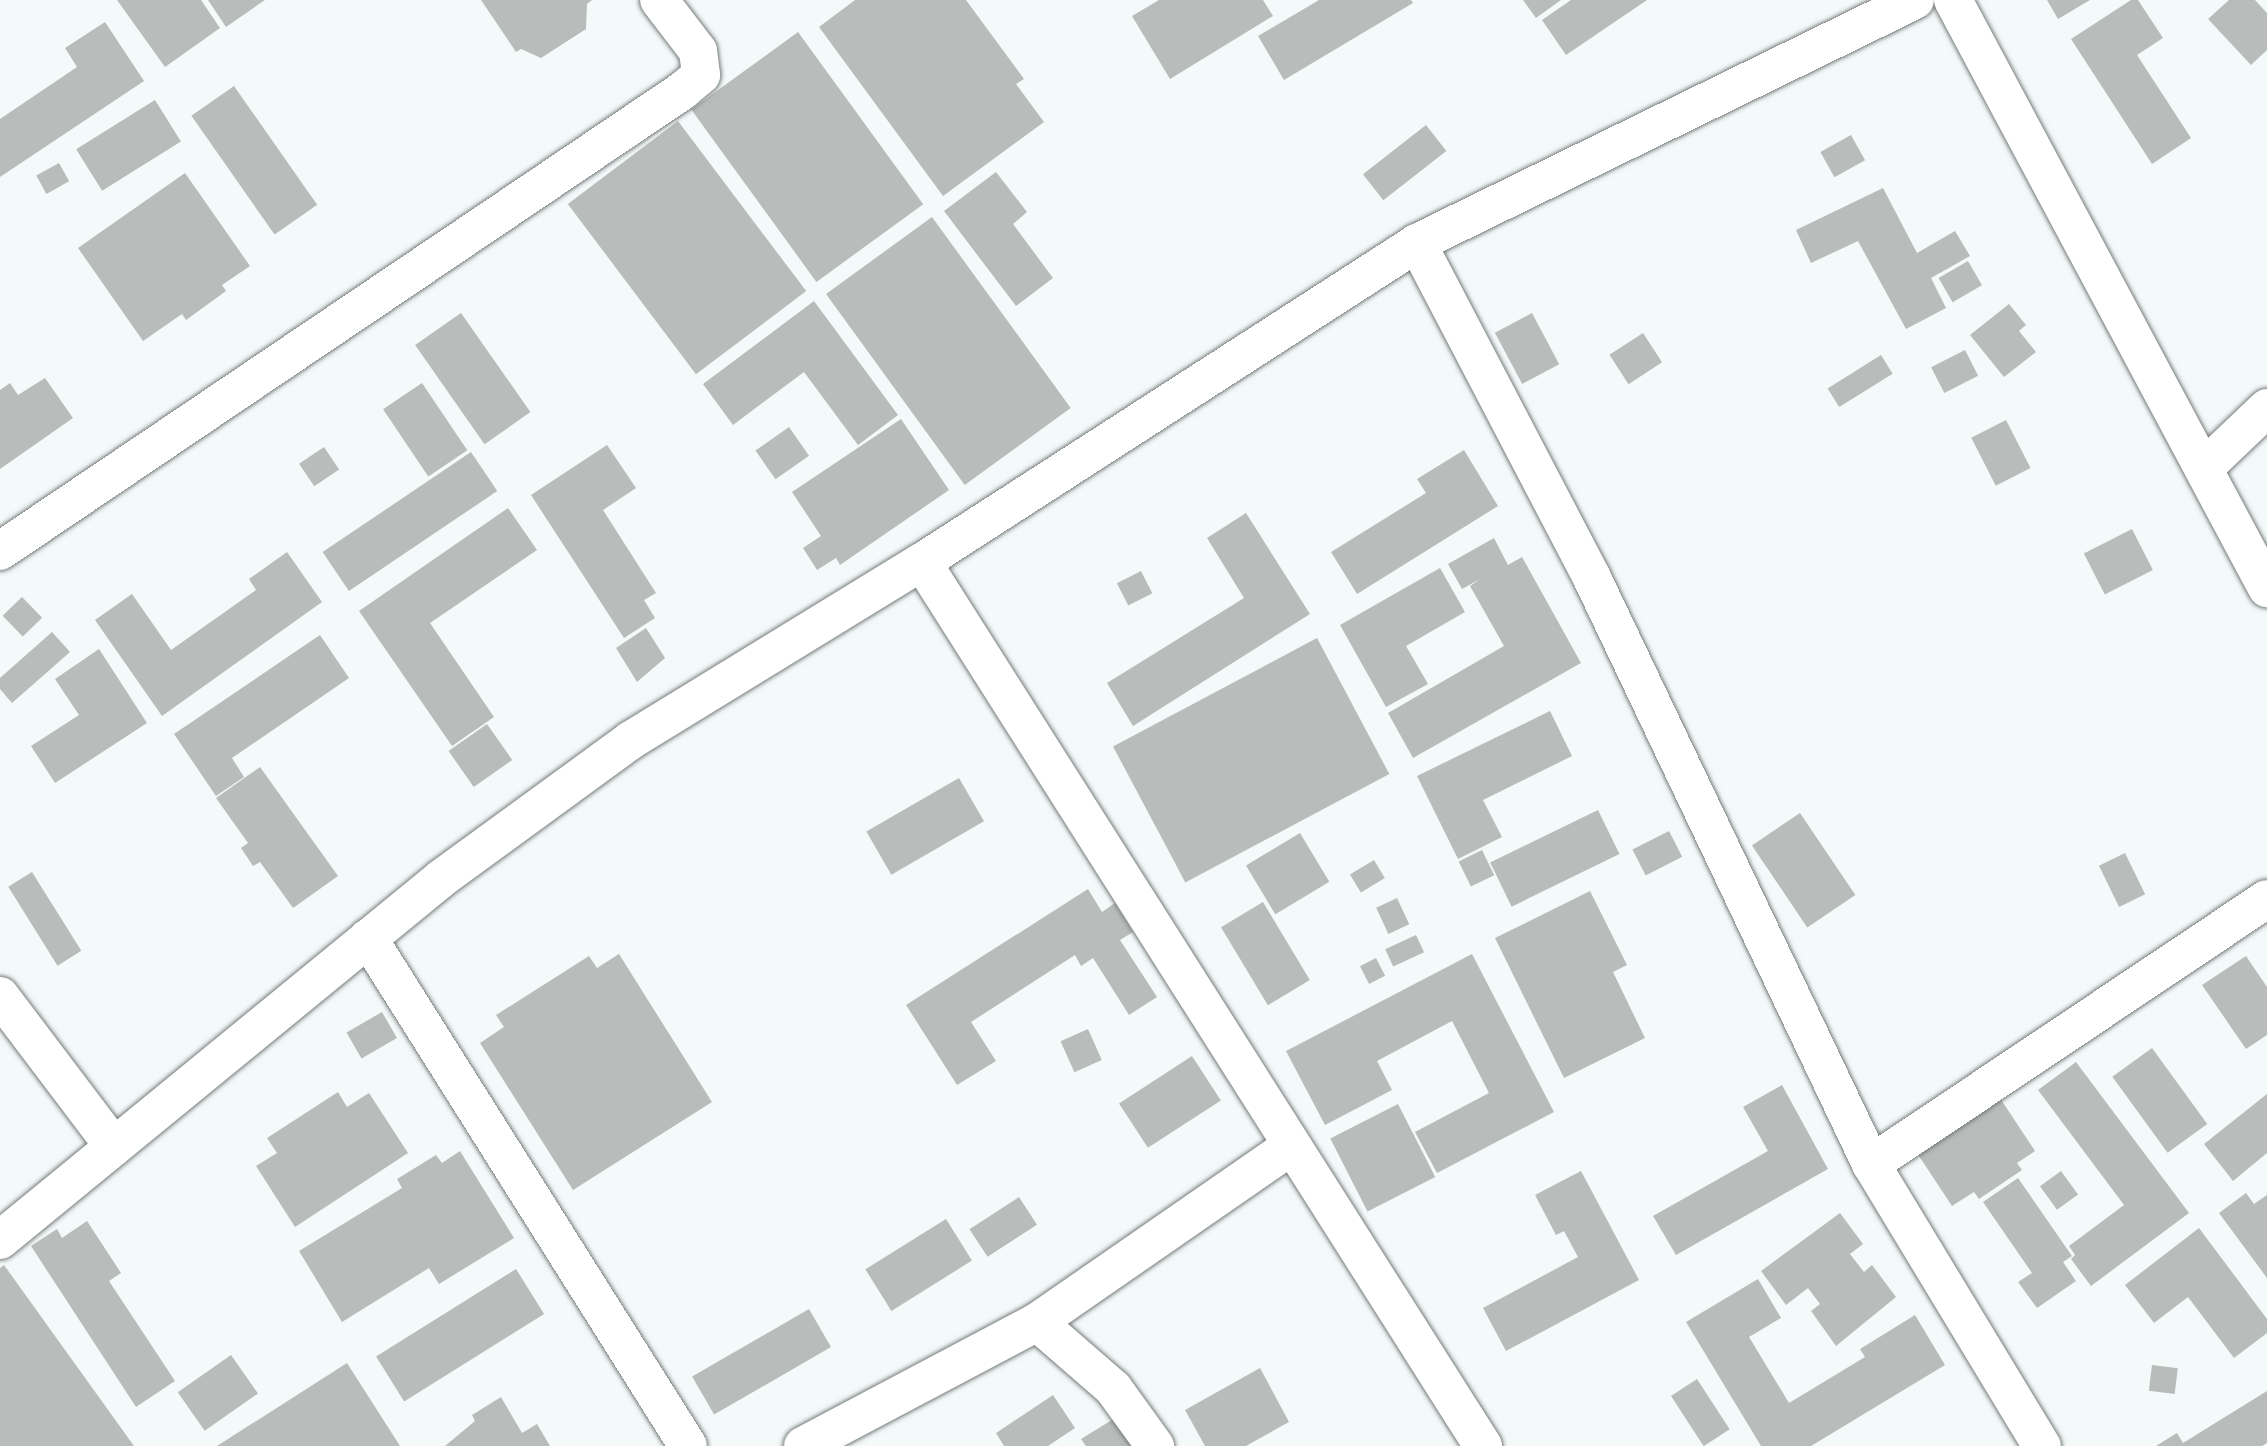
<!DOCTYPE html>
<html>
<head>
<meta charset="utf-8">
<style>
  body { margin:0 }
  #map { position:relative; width:2267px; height:1446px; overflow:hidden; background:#f4f9f9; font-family:Ubuntu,sans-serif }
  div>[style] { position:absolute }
  .building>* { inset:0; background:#b8bcbb; transform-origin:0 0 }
  .roads { filter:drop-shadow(0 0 2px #767b7b) drop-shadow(0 0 2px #767b7b) }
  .minor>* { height:38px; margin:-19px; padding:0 19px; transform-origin:19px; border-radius:19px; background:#fff }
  span { translate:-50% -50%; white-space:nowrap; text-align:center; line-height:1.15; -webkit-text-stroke:7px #f4f9f9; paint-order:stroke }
</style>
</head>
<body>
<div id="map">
  <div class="building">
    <i style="clip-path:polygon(117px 0,201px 0,220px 28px,165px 67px)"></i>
    <i style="clip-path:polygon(208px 0,265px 0,226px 27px)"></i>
    <i style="clip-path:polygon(481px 0,592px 0,587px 4px,586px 29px,541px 58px,521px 49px,516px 52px)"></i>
    <i style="clip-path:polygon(855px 0,966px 0,1024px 79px,1016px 84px,1044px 122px,943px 196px,819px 27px)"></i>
    <i style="clip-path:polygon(1159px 0,1263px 0,1273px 16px,1170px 79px,1132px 16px)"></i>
    <i style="clip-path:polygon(1319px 0,1411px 0,1413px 3px,1284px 80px,1258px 36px)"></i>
    <i style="clip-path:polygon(1523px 0,1561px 0,1536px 18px)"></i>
    <i style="clip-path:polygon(1571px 0,1647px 0,1566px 55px,1542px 20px)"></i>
    <i style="clip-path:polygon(2047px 0,2090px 0,2058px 19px)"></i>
    <i style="clip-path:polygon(2131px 0,2138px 0,2163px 38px,2137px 55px,2191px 138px,2152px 164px,2071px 39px)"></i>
    <i style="clip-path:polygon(2229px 0,2255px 0,2267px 13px,2267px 50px,2251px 65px,2208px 19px)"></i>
    <i style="clip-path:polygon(105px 22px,144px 81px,0 177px,0 119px,77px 67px,65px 48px)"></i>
    <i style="left:798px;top:32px;width:213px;height:132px;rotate:54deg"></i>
    <i style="left:234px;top:86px;width:145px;height:52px;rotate:55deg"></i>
    <i style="left:155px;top:100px;width:49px;height:93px;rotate:58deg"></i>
    <i style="left:678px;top:121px;width:213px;height:138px;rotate:53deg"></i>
    <i style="left:1426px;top:125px;width:33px;height:80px;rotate:52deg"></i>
    <i style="left:1851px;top:135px;width:29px;height:35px;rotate:61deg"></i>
    <i style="left:59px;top:163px;width:21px;height:26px;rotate:61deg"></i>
    <i style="clip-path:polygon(996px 172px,1027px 212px,1013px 224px,1053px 278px,1016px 306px,944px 211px)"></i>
    <i style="clip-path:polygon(185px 173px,250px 266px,222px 285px,226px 291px,186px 320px,182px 314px,143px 341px,78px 248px)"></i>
    <i style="clip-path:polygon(1883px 188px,1917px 253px,1955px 231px,1970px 256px,1931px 278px,1946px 308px,1906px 329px,1858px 241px,1811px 263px,1796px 230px)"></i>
    <i style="left:932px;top:217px;width:236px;height:131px;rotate:54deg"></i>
    <i style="left:1968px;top:261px;width:28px;height:34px;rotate:60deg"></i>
    <i style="clip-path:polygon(814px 301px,898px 415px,858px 445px,804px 372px,733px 425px,703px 384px)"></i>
    <i style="clip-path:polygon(2009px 304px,2026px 325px,2019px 331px,2036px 352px,2004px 377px,1970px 335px)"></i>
    <i style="left:461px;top:313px;width:121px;height:56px;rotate:55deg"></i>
    <i style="left:1532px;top:313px;width:58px;height:42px;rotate:62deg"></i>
    <i style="left:1643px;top:333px;width:35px;height:40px;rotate:57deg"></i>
    <i style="left:1965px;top:350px;width:29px;height:38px;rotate:63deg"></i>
    <i style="left:1881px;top:355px;width:22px;height:63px;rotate:58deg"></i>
    <i style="clip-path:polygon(45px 378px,73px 418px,0 469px,0 390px,10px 383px,18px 395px)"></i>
    <i style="left:422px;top:383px;width:81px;height:47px;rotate:56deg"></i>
    <i style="clip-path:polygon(901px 419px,949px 490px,840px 565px,836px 558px,817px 570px,803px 548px,821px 536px,792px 492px)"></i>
    <i style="left:2006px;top:420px;width:54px;height:39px;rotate:63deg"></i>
    <i style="left:789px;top:427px;width:35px;height:41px;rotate:55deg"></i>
    <i style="clip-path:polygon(607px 445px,636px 488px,603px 510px,656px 593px,644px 600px,655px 618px,624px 638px,531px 495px)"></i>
    <i style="left:324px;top:447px;width:27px;height:30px;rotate:56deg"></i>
    <i style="clip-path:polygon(1464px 450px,1498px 506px,1357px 594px,1331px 552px,1426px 493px,1417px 479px)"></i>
    <i style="left:471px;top:452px;width:47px;height:179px;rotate:56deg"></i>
    <i style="clip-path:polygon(508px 508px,537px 550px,430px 623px,494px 717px,452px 746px,359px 611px)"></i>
    <i style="clip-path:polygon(1246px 513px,1310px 614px,1133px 726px,1107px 683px,1244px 598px,1207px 538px)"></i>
    <i style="left:2132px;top:529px;width:46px;height:54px;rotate:63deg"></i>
    <i style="clip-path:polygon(1494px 538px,1508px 565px,1522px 557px,1581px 663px,1413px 758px,1388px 713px,1504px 646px,1470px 586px,1480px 579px,1462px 589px,1448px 564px)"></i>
    <i style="clip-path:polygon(287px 552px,322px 602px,162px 716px,95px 620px,132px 594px,171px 650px,256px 590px,249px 579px)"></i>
    <i style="clip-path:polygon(1440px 568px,1465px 612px,1406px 646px,1428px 684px,1386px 707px,1340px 625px)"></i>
    <i style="left:1141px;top:571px;width:25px;height:27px;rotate:63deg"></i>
    <i style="left:22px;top:597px;width:29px;height:27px;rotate:46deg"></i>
    <i style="clip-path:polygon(646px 628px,665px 658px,637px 682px,616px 648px)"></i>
    <i style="clip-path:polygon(52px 632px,70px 652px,12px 703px,0 689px,0 678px)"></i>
    <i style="clip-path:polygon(320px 635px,349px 678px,232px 758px,244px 777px,216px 796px,174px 734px)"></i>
    <i style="left:1317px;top:638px;width:154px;height:231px;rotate:62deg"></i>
    <i style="clip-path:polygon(99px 649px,147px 723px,55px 783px,31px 746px,79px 715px,55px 679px)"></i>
    <i style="clip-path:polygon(1550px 711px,1572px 756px,1483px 800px,1502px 837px,1458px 859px,1417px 776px)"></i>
    <i style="left:487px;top:724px;width:44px;height:47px;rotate:55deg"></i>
    <i style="clip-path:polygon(260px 767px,338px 876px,293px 908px,260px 862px,253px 866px,241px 848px,248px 843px,216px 798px)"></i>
    <i style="left:959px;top:778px;width:50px;height:107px;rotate:60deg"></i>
    <i style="left:1598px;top:810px;width:49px;height:120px;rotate:64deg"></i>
    <i style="left:1800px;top:813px;width:99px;height:58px;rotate:56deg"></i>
    <i style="left:1669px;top:831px;width:29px;height:41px;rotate:63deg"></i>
    <i style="left:1300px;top:833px;width:57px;height:63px;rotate:59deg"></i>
    <i style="left:1482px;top:850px;width:28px;height:26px;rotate:64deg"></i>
    <i style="left:2125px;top:853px;width:46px;height:29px;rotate:64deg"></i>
    <i style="left:1374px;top:860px;width:21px;height:28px;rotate:59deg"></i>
    <i style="left:32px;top:872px;width:93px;height:28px;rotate:58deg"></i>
    <i style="clip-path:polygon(1088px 889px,1102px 912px,1115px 903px,1133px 932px,1120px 940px,1157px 997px,1129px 1015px,1093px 958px,1081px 966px,1075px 955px,971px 1022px,996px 1061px,957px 1085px,906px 1005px)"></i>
    <i style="clip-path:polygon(1590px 891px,1627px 965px,1613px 972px,1645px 1038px,1564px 1078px,1495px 938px)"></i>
    <i style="left:1397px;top:898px;width:29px;height:23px;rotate:65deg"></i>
    <i style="left:1263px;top:902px;width:91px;height:49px;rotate:59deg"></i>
    <i style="left:1416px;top:935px;width:19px;height:34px;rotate:65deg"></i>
    <i style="clip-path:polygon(619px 954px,712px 1102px,573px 1190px,480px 1043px,504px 1027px,496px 1015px,589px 956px,597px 968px)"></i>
    <i style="clip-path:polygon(1472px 954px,1554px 1112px,1437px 1173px,1415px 1132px,1489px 1093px,1452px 1021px,1377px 1061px,1392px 1090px,1325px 1125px,1286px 1051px)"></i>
    <i style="clip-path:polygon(2246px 956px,2267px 987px,2267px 1035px,2246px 1049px,2202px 985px)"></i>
    <i style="left:1376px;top:958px;width:20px;height:18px;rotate:63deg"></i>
    <i style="left:382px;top:1012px;width:30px;height:41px;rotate:60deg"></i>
    <i style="left:1088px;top:1029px;width:34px;height:30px;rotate:66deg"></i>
    <i style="left:2152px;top:1048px;width:94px;height:49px;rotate:54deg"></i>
    <i style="left:1192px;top:1056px;width:53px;height:87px;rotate:57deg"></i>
    <i style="clip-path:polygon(2076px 1062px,2189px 1213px,2091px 1286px,2071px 1259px,2075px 1255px,2069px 1246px,2124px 1205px,2038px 1090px)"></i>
    <i style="clip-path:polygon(1782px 1085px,1828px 1169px,1676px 1255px,1653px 1216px,1768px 1151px,1743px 1107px)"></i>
    <i style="clip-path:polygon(338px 1092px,347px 1107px,369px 1093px,408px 1153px,295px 1227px,256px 1166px,277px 1153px,267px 1138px)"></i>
    <i style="clip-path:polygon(2267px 1094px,2267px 1153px,2233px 1181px,2204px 1144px)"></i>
    <i style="clip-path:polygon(2000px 1098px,2035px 1151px,2017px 1163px,2022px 1170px,1979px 1199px,1974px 1192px,1952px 1206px,1917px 1153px)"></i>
    <i style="left:1398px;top:1104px;width:82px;height:76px;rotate:63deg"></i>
    <i style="clip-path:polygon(460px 1151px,514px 1238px,439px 1284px,429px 1268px,342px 1322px,299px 1251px,402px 1188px,397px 1179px,436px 1155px,442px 1163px)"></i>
    <i style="clip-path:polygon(1581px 1171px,1639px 1280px,1506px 1351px,1483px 1308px,1578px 1257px,1564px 1231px,1556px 1235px,1535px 1195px)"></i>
    <i style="left:2061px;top:1171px;width:29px;height:26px;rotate:54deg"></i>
    <i style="clip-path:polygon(2018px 1178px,2072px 1256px,2063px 1262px,2076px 1281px,2037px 1308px,2018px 1282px,2032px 1273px,1983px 1202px)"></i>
    <i style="clip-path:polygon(2246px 1193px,2254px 1204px,2267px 1195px,2267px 1278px,2219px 1213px)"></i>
    <i style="left:1019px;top:1197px;width:33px;height:59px;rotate:57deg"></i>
    <i style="clip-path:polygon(1840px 1213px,1863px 1244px,1850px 1254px,1864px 1272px,1872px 1265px,1896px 1297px,1836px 1346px,1811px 1311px,1820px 1304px,1808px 1288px,1786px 1305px,1761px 1271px)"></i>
    <i style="left:946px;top:1219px;width:49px;height:95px;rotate:58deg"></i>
    <i style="clip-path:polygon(87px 1221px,121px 1273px,109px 1281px,175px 1381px,136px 1407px,31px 1246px,57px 1229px,62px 1238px)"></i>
    <i style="clip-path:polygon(2199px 1228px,2267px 1319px,2267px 1333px,2234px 1358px,2188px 1297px,2154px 1323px,2125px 1285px)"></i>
    <i style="clip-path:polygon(4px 1265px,134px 1446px,0 1446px,0 1268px)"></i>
    <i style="left:516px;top:1269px;width:53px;height:165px;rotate:58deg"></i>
    <i style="clip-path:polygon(1758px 1279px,1781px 1318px,1749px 1337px,1789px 1403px,1865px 1357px,1860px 1349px,1915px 1315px,1945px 1365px,1811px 1446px,1761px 1446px,1686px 1322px)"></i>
    <i style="left:809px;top:1309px;width:44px;height:135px;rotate:60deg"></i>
    <i style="left:231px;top:1355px;width:47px;height:65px;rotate:55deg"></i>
    <i style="clip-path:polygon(347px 1363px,400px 1446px,217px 1446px)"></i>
    <i style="left:2152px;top:1365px;width:26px;height:26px;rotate:7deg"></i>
    <i style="clip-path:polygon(1260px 1368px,1289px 1422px,1246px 1446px,1205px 1446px,1185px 1410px)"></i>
    <i style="left:1697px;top:1379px;width:60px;height:31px;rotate:57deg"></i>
    <i style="clip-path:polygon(2267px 1391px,2267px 1443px,2262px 1446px,2156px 1446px,2177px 1433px,2183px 1443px)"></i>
    <i style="clip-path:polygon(1053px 1395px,1075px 1428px,1048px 1446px,1004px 1446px,996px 1433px)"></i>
    <i style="clip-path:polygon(501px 1397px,522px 1433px,537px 1424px,550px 1446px,445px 1446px,475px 1421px,472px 1415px)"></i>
    <i style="clip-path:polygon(1120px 1415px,1139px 1446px,1086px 1446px,1081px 1439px)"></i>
  </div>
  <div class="roads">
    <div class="minor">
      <i style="left:1953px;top:0;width:667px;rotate:61.9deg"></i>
      <i style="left:1417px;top:243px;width:378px;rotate:62.4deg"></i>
      <i style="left:1592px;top:578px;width:649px;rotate:64.54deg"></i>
      <i style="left:1871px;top:1164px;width:330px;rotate:58.8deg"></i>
      <i style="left:2204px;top:468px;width:87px;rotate:-43.6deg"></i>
      <i style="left:0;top:551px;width:823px;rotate:-34deg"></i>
      <i style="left:682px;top:91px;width:25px;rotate:-40deg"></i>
      <i style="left:701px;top:75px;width:24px;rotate:-97deg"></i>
      <i style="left:698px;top:51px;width:64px;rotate:-127.4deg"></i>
      <i style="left:922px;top:562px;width:1047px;rotate:57.6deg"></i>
      <i style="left:368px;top:938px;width:600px;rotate:57.79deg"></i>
      <i style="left:0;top:996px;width:189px;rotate:52.9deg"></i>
      <i style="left:1871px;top:1164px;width:476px;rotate:-33.8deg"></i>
      <i style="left:0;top:1240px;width:571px;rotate:-39.32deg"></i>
      <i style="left:442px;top:878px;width:234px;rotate:-36.1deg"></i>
      <i style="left:631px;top:740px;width:341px;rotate:-31.5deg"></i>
      <i style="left:922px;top:562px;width:589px;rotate:-32.8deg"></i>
      <i style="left:1417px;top:243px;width:554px;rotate:-26.01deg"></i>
      <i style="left:1037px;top:1322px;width:101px;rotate:41deg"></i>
      <i style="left:1113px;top:1388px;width:72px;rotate:54.1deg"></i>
      <i style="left:803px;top:1446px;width:265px;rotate:-27.9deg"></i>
      <i style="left:1037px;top:1322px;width:309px;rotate:-34.7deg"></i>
    </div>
  </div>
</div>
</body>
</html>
